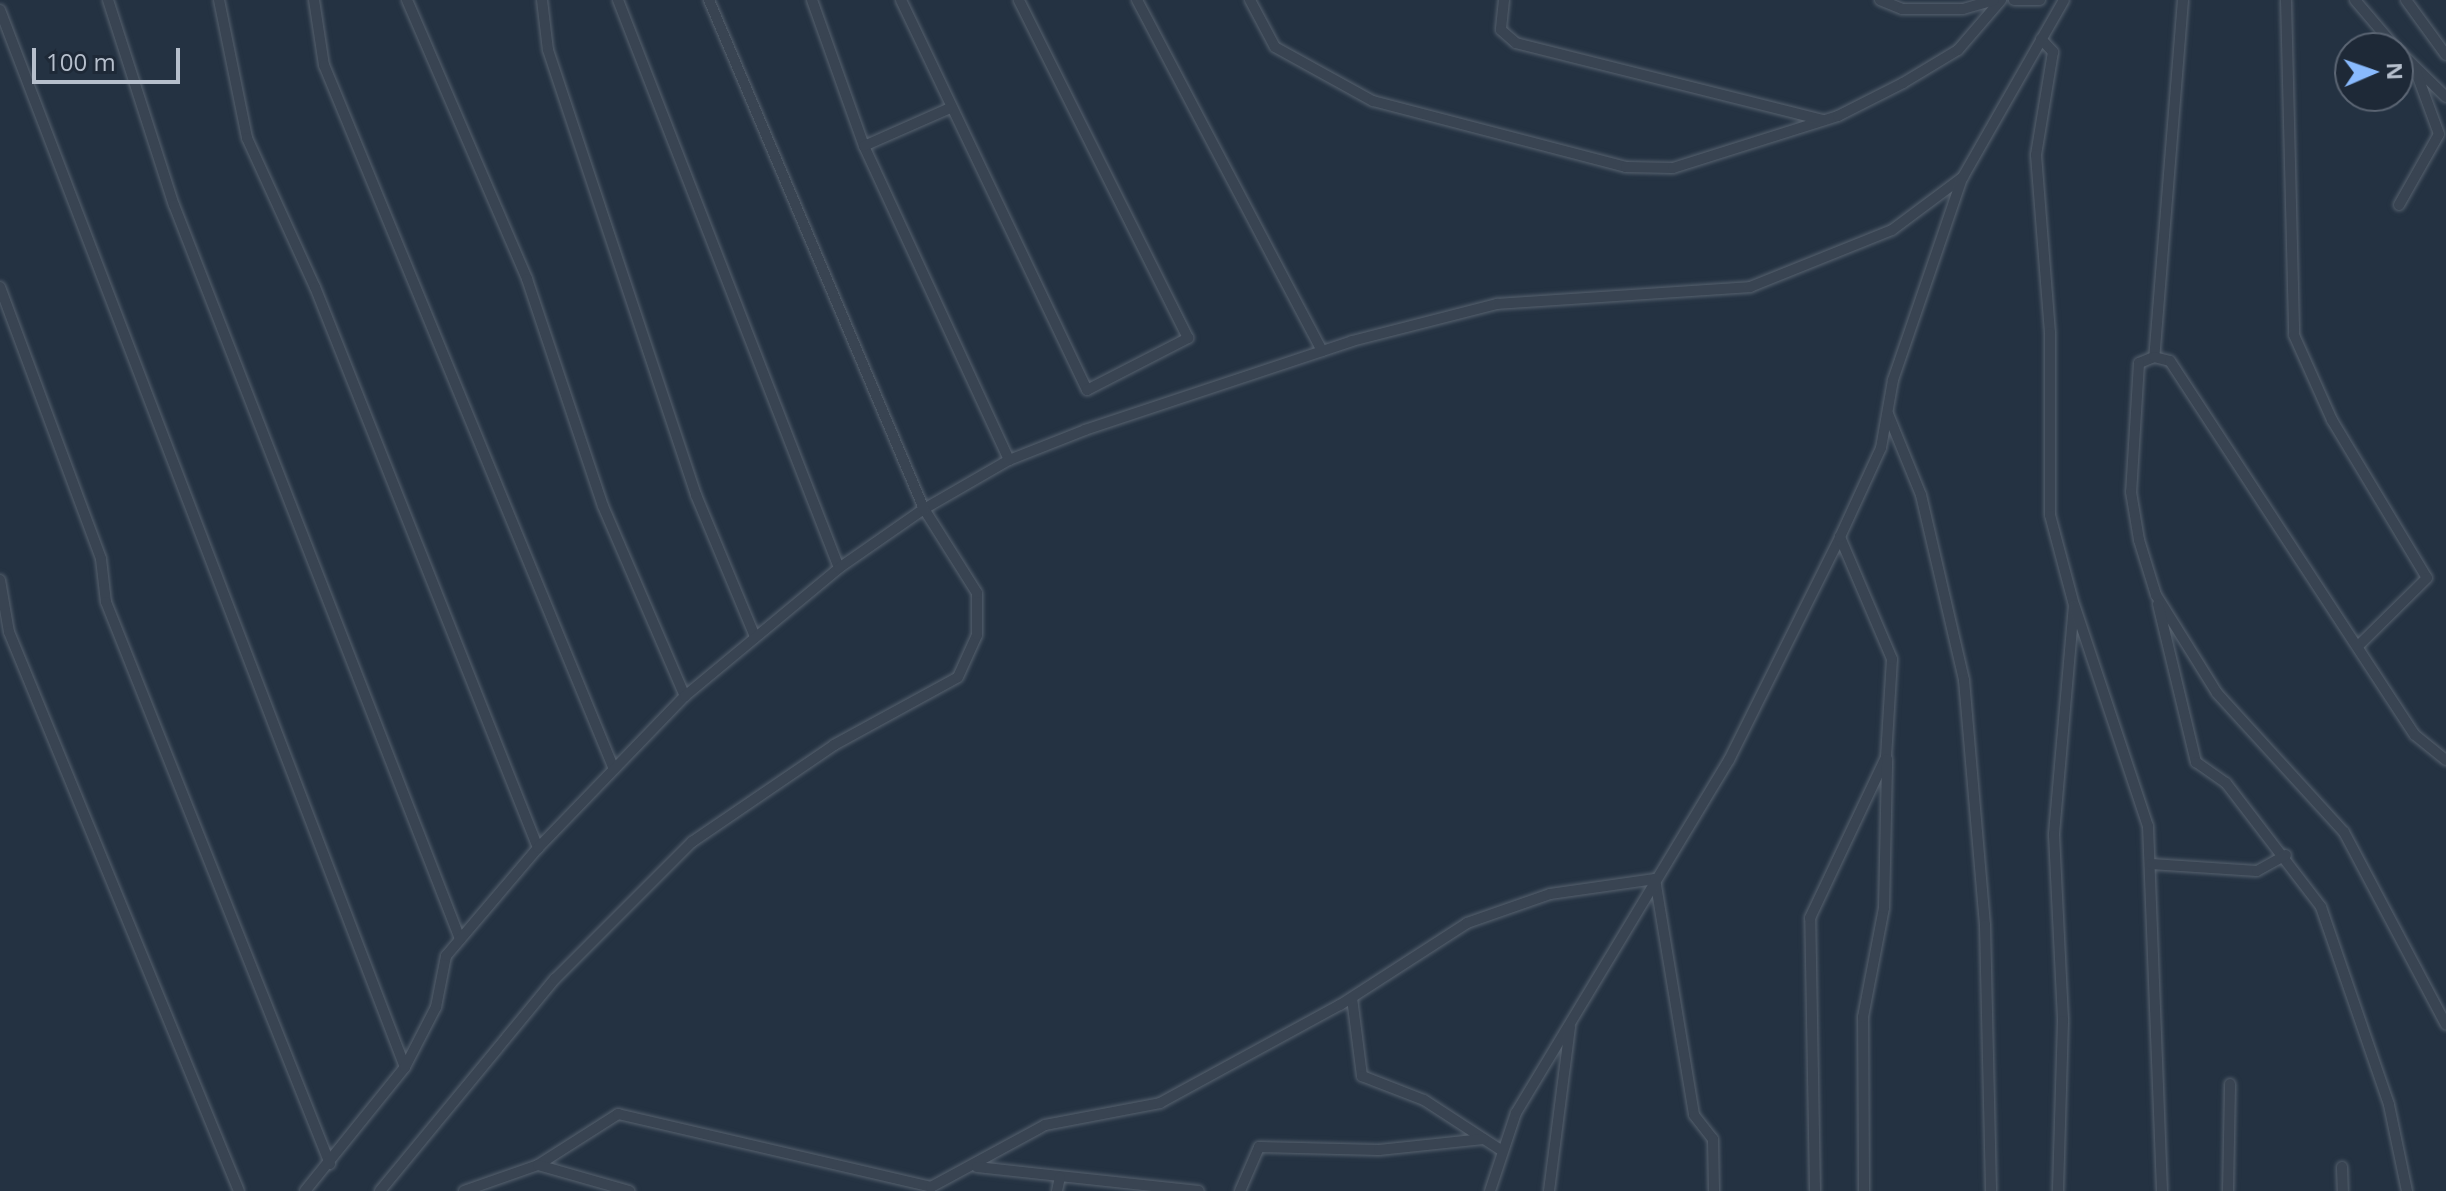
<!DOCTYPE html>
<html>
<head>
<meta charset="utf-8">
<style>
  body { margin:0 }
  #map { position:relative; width:2446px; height:1191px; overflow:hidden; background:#243242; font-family:"Open Sans",sans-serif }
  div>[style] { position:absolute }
  .roads { filter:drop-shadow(0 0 2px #57626f) drop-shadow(0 0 2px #57626f) }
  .minor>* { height:10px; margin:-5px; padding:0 5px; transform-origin:5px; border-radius:5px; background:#394452 }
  span { translate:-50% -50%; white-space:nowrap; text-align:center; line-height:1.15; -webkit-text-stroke:8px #1e2937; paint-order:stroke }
  .north { position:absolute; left:2334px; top:32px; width:80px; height:80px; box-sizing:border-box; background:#1e2937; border:2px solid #5b6573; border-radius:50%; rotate:88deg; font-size:22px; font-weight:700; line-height:32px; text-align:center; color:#b6bfcc }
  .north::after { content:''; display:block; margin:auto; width:28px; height:36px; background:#89bafd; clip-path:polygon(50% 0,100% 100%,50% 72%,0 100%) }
  .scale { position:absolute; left:32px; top:48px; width:148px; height:36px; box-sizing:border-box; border:4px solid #b6bfcc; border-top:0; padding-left:10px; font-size:24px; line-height:28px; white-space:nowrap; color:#b6bfcc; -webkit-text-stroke:6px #1e2937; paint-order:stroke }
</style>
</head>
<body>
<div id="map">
  <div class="roads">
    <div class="minor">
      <i style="left:108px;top:0;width:215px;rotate:72.2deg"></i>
      <i style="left:174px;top:205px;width:788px;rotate:68.71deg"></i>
      <i style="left:219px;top:0;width:141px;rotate:78.5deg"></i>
      <i style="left:247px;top:138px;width:164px;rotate:65.5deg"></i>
      <i style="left:315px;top:287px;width:604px;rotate:68.32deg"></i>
      <i style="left:314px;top:0;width:66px;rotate:81.3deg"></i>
      <i style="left:324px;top:65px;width:759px;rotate:67.62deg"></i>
      <i style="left:407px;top:0;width:304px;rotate:66.7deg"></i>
      <i style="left:527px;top:279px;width:239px;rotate:71.5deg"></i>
      <i style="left:603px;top:506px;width:207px;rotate:66.7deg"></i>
      <i style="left:542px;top:0;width:50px;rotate:83.2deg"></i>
      <i style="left:548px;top:50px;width:469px;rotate:71.6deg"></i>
      <i style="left:696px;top:495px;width:154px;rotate:67.4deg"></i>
      <i style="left:618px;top:0;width:609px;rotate:68.74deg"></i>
      <i style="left:812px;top:0;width:155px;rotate:70.4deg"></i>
      <i style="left:864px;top:146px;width:346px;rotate:65.2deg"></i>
      <i style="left:901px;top:0;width:432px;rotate:64.5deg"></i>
      <i style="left:1087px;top:390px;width:114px;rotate:-27.2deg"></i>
      <i style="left:1188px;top:338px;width:378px;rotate:-116.6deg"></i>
      <i style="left:1137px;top:0;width:397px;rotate:62.2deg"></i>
      <i style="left:1250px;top:0;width:53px;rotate:62deg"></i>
      <i style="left:1275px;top:47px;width:112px;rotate:28.9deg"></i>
      <i style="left:1373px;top:101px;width:261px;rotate:14.6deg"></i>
      <i style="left:1626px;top:167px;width:47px;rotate:1.2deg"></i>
      <i style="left:1673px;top:168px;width:173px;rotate:-17.5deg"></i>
      <i style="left:1838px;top:116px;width:73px;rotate:-26.9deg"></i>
      <i style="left:1903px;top:83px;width:64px;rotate:-31deg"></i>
      <i style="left:1958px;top:50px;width:66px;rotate:-49.3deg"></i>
      <i style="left:1504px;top:0;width:30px;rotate:96deg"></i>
      <i style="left:1501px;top:30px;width:20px;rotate:41deg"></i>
      <i style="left:1516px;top:43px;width:317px;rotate:14.1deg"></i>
      <i style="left:1880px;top:0;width:24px;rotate:22deg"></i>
      <i style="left:1902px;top:9px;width:61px"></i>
      <i style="left:1963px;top:9px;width:32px;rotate:-16deg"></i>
      <i style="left:2014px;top:0;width:26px"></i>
      <i style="left:2183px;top:0;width:358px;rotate:94.6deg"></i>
      <i style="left:2154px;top:357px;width:16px;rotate:158deg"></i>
      <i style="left:2139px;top:363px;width:129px;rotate:93.5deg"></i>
      <i style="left:2131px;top:492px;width:49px;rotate:80.5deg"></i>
      <i style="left:2139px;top:540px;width:58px;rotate:72.8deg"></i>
      <i style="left:2156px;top:595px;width:115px;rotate:58.1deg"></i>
      <i style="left:2217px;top:693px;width:188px;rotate:47.6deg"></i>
      <i style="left:2344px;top:832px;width:218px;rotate:62.1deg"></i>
      <i style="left:2286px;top:0;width:335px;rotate:88.6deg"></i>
      <i style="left:2294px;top:335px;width:93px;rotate:65.9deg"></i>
      <i style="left:2332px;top:420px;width:184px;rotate:59deg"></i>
      <i style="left:2427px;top:578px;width:97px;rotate:135.4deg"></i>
      <i style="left:2355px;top:0;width:63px;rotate:49.5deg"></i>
      <i style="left:2406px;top:0;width:68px;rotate:54deg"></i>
      <i style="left:0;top:10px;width:1132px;rotate:69.04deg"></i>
      <i style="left:2041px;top:39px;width:18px;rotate:47deg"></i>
      <i style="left:2053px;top:52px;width:104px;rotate:99.4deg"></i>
      <i style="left:2036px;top:155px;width:179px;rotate:85.5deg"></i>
      <i style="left:2050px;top:333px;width:182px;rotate:90deg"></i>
      <i style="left:2050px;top:515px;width:93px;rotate:75.1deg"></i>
      <i style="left:2074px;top:605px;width:231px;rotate:95deg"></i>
      <i style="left:2054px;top:835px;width:186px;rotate:87.2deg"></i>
      <i style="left:2063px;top:1021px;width:170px;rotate:91.7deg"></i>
      <i style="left:2398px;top:50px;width:67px;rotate:44.4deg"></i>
      <i style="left:864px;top:146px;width:92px;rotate:-23.8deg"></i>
      <i style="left:2399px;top:205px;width:81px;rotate:-60.6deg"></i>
      <i style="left:2439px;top:134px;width:69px;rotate:-110.3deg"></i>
      <i style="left:0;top:287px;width:290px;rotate:69.6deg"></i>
      <i style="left:101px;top:559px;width:43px;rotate:83.4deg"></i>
      <i style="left:106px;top:602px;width:605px;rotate:68.27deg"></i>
      <i style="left:2154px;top:357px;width:16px;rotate:14deg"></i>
      <i style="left:2170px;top:361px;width:447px;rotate:56.8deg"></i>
      <i style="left:2415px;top:735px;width:40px;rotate:39deg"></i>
      <i style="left:1888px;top:414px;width:87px;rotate:67.8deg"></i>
      <i style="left:1921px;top:495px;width:190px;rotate:76.9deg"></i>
      <i style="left:1964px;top:680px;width:246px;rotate:85.1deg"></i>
      <i style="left:1985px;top:925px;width:266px;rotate:88.7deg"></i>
      <i style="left:0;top:580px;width:53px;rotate:80.2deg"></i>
      <i style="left:9px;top:632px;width:604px;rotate:67.64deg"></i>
      <i style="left:2158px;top:604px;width:163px;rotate:76.5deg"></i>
      <i style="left:2196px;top:762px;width:37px;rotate:35deg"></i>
      <i style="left:2226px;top:783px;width:156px;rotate:52.5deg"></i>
      <i style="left:2321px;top:907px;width:209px;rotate:71deg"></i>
      <i style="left:2389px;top:1105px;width:88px;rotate:78.2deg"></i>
      <i style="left:2075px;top:607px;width:231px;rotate:71.6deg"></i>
      <i style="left:2148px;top:826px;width:365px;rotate:87.8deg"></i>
      <i style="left:2151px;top:864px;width:106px;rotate:3.8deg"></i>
      <i style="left:2257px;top:871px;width:33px;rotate:-29deg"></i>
      <i style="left:1352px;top:998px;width:79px;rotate:82.7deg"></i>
      <i style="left:1362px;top:1076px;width:66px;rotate:21.2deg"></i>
      <i style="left:1424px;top:1100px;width:92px;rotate:33deg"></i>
      <i style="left:538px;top:1165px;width:95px;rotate:-32.5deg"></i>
      <i style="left:618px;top:1114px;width:321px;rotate:13.1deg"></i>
      <i style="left:931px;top:1187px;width:130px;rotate:-28.5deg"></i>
      <i style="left:1045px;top:1125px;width:117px;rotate:-10.8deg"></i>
      <i style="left:1160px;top:1103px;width:205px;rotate:-28.6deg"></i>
      <i style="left:1340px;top:1005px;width:151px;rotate:-32.8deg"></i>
      <i style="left:1467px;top:923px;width:88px;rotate:-19.3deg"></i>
      <i style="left:1550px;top:894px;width:106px;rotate:-8.1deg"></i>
      <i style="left:1655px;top:879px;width:239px;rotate:80.6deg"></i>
      <i style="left:1694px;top:1115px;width:31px;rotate:52deg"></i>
      <i style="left:1713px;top:1139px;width:52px;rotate:88.9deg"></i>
      <i style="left:977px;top:1167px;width:223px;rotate:6.2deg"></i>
      <i style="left:2342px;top:1167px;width:24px;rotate:88deg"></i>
      <i style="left:305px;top:1191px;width:159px;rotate:-51.1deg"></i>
      <i style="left:405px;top:1067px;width:68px;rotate:-62.7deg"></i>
      <i style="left:436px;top:1007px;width:52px;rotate:-78.9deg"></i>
      <i style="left:446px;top:956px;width:142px;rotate:-49.6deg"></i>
      <i style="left:538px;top:848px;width:211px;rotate:-46deg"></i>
      <i style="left:685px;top:696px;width:200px;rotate:-39.7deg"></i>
      <i style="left:839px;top:568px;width:103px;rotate:-34.8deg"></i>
      <i style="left:924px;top:509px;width:98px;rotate:-30deg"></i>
      <i style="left:1009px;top:460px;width:82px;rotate:-21.5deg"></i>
      <i style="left:1085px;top:430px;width:281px;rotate:-18.4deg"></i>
      <i style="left:1352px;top:341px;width:150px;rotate:-14.3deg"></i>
      <i style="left:1497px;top:304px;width:254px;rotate:-3.8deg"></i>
      <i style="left:1750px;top:287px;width:153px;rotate:-21.9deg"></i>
      <i style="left:1892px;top:230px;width:89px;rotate:-36.7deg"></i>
      <i style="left:1963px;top:177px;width:204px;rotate:-60.3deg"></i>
      <i style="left:380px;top:1191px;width:275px;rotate:-50.5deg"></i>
      <i style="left:555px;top:979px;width:194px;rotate:-45deg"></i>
      <i style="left:692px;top:842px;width:172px;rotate:-34.3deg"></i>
      <i style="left:834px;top:745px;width:141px;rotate:-28.7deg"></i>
      <i style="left:958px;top:677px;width:46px;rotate:-65.7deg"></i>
      <i style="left:977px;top:635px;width:42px;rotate:-90deg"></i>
      <i style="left:977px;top:593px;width:99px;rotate:-122.2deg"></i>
      <i style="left:924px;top:509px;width:553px;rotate:-112.9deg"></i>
      <i style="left:464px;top:1191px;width:78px;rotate:-19.4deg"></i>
      <i style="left:538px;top:1165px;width:95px;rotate:15.9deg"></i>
      <i style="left:1057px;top:1191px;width:14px;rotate:-78deg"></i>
      <i style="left:1240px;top:1191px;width:48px;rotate:-66.6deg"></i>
      <i style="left:1259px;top:1147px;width:120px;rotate:1.4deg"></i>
      <i style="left:1379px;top:1150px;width:105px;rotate:-6deg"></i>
      <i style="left:1490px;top:1191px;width:82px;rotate:-71.6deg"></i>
      <i style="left:1516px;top:1113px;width:412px;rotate:-58.9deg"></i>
      <i style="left:1729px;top:760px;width:249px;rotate:-63.5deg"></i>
      <i style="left:1549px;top:1191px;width:166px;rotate:-82.7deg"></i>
      <i style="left:1815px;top:1191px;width:273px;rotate:-91deg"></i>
      <i style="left:1810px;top:918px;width:178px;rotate:-64.7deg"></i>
      <i style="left:1886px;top:757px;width:98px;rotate:-86.5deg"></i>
      <i style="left:1892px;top:659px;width:133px;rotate:-113.1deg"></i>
      <i style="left:1840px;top:537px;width:98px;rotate:-65.3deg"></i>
      <i style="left:1881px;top:448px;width:69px;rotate:-80deg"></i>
      <i style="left:1893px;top:380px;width:213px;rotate:-71.1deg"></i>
      <i style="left:1864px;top:1191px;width:174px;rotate:-90.3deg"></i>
      <i style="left:1863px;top:1017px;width:111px;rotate:-79.1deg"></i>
      <i style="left:1884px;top:908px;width:149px;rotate:-88.8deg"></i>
      <i style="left:2228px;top:1191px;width:107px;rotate:-88.9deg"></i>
    </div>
  </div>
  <div class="north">N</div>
  <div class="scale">100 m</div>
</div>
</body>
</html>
